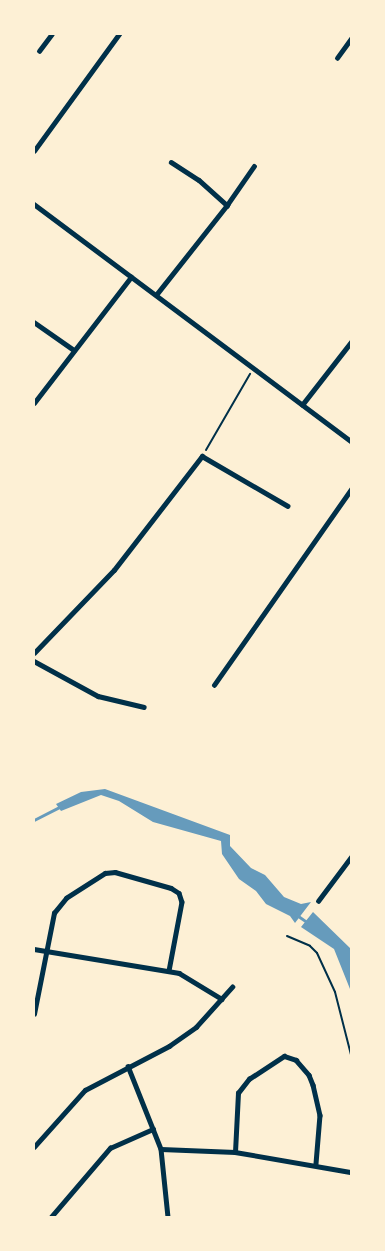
<!DOCTYPE html>
<html>
<head>
<meta charset="utf-8">
<style>
  body { margin:0 }
  #map { position:relative; width:385px; height:1251px; overflow:hidden; background:#fdf0d5; font-family:Signika,sans-serif }
  div>[style] { position:absolute }
  .water>* { inset:0; background:#669bbc }
  .stream>* { height:2.5px; margin:-1.25px; padding:0 1.25px; transform-origin:1.25px; border-radius:1.25px; background:#669bbc }
  .path>* { height:2px; margin:-1px; padding:0 1px; transform-origin:1px; border-radius:1px; background:#003049 }
  .minor>* { height:4.5px; margin:-2.25px; padding:0 2.25px; transform-origin:2.25px; border-radius:2.25px; background:#003049 }
  span { translate:-50% -50%; white-space:nowrap; text-align:center; line-height:1.15; -webkit-text-stroke:4.5px #fdf0d5; paint-order:stroke }
  .frame { position:absolute; inset:0; border:35px solid #fdf0d5; pointer-events:none }
</style>
</head>
<body>
<div id="map">
  <div class="water">
    <i style="clip-path:polygon(105px 789px,230px 835px,230px 846px,251px 868px,265px 875px,284px 897px,301px 904px,311px 902px,295px 923px,290px 916px,266px 904px,256px 891px,239px 879px,222px 854px,221px 841px,153px 822px,119px 801px,101px 795px,61px 811px,56px 804px,81px 792px)"></i>
    <i style="clip-path:polygon(313px 912px,351px 949px,351px 1036px,350px 989px,334px 949px,301px 927px)"></i>
  </div>
  <div class="stream">
    <i style="left:34px;top:820px;width:30px;rotate:-27deg"></i>
    <i style="left:297px;top:915px;width:12px;rotate:35deg"></i>
  </div>
  <div class="path">
    <i style="left:206px;top:450px;width:88px;rotate:-59.9deg"></i>
    <i style="left:287px;top:936px;width:25px;rotate:23deg"></i>
    <i style="left:310px;top:946px;width:10px;rotate:45deg"></i>
    <i style="left:317px;top:953px;width:43px;rotate:65.2deg"></i>
    <i style="left:335px;top:992px;width:65px;rotate:75.7deg"></i>
  </div>
  <div class="minor">
    <i style="left:39px;top:51px;width:21px;rotate:-53deg"></i>
    <i style="left:337px;top:58px;width:24px;rotate:-54deg"></i>
    <i style="left:34px;top:151px;width:145px;rotate:-54deg"></i>
    <i style="left:171px;top:162px;width:33px;rotate:33deg"></i>
    <i style="left:199px;top:180px;width:38px;rotate:42deg"></i>
    <i style="left:34px;top:204px;width:396px;rotate:36.8deg"></i>
    <i style="left:156px;top:295px;width:115px;rotate:-51.7deg"></i>
    <i style="left:227px;top:205px;width:47px;rotate:-55.3deg"></i>
    <i style="left:34px;top:322px;width:49px;rotate:35deg"></i>
    <i style="left:34px;top:403px;width:159px;rotate:-52.4deg"></i>
    <i style="left:302px;top:405px;width:80px;rotate:-52.1deg"></i>
    <i style="left:34px;top:653px;width:115px;rotate:-46.1deg"></i>
    <i style="left:114px;top:570px;width:144px;rotate:-52.3deg"></i>
    <i style="left:202px;top:456px;width:99px;rotate:30.2deg"></i>
    <i style="left:34px;top:661px;width:73px;rotate:28.7deg"></i>
    <i style="left:98px;top:696px;width:47px;rotate:13.4deg"></i>
    <i style="left:214px;top:685px;width:239px;rotate:-55deg"></i>
    <i style="left:318px;top:901px;width:55px;rotate:-53.1deg"></i>
    <i style="left:34px;top:949px;width:147px;rotate:9.4deg"></i>
    <i style="left:179px;top:973px;width:50px;rotate:31.2deg"></i>
    <i style="left:34px;top:1014px;width:103px;rotate:-78.8deg"></i>
    <i style="left:54px;top:913px;width:19px;rotate:-51deg"></i>
    <i style="left:66px;top:898px;width:46px;rotate:-32.7deg"></i>
    <i style="left:105px;top:873px;width:10px;rotate:-6deg"></i>
    <i style="left:115px;top:872px;width:58px;rotate:15.9deg"></i>
    <i style="left:171px;top:888px;width:9px;rotate:32deg"></i>
    <i style="left:179px;top:893px;width:9px;rotate:72deg"></i>
    <i style="left:182px;top:902px;width:70px;rotate:100.7deg"></i>
    <i style="left:128px;top:1066px;width:89px;rotate:68.3deg"></i>
    <i style="left:161px;top:1149px;width:68px;rotate:84.1deg"></i>
    <i style="left:34px;top:1147px;width:76px;rotate:-48.2deg"></i>
    <i style="left:85px;top:1090px;width:95px;rotate:-27.6deg"></i>
    <i style="left:169px;top:1046px;width:33px;rotate:-35deg"></i>
    <i style="left:196px;top:1027px;width:54px;rotate:-48deg"></i>
    <i style="left:161px;top:1149px;width:74px;rotate:2.3deg"></i>
    <i style="left:235px;top:1152px;width:118px;rotate:9.8deg"></i>
    <i style="left:235px;top:1152px;width:59px;rotate:-87.1deg"></i>
    <i style="left:238px;top:1093px;width:18px;rotate:-52deg"></i>
    <i style="left:249px;top:1079px;width:42px;rotate:-33.3deg"></i>
    <i style="left:284px;top:1056px;width:13px;rotate:18deg"></i>
    <i style="left:296px;top:1060px;width:20px;rotate:49deg"></i>
    <i style="left:309px;top:1075px;width:11px;rotate:68deg"></i>
    <i style="left:313px;top:1085px;width:31px;rotate:77deg"></i>
    <i style="left:320px;top:1115px;width:49px;rotate:94.7deg"></i>
    <i style="left:51px;top:1217px;width:91px;rotate:-49.5deg"></i>
    <i style="left:110px;top:1148px;width:47px;rotate:-23.8deg"></i>
  </div>
  <div class="frame"></div>
</div>
</body>
</html>
